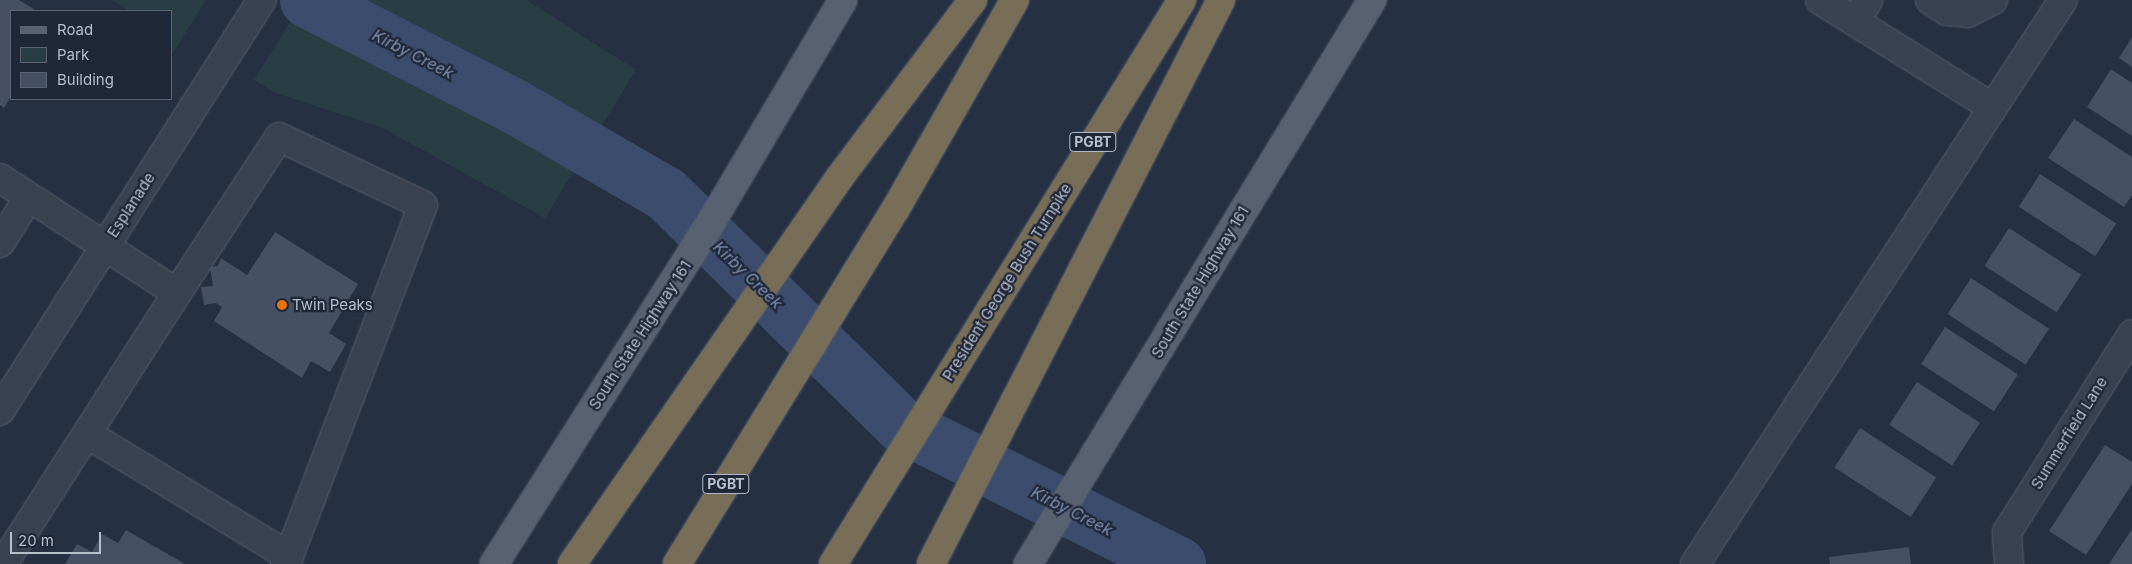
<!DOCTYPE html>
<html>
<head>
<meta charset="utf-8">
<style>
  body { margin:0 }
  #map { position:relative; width:2132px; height:564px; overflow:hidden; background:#263043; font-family:Inter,sans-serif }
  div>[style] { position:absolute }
  .green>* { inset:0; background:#283e44 }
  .river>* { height:55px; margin:-27.5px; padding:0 27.5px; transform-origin:27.5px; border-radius:27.5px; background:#3b4c6c }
  .building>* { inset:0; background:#455065; transform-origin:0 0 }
  .roads { filter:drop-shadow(0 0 1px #586070) drop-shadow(0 0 1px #586070) }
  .minor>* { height:28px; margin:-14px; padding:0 14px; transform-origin:14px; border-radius:14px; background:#3a4252 }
  .major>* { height:28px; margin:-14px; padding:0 14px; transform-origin:14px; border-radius:14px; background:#586172 }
  .highway>* { height:28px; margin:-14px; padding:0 14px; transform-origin:14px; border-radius:14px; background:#786e57 }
  .dots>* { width:14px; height:14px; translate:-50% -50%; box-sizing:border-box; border:2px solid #1f2738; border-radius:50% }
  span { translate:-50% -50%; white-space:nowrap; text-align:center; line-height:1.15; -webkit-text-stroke:4.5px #1f2738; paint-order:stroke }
  .shield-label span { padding:1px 4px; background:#1f2738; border:1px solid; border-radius:4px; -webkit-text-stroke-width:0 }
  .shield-label { font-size:14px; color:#b7becc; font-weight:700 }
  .street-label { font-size:15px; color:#b7becc }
  .poi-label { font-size:15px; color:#b7becc }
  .left { translate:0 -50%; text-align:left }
  .water-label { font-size:16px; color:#7e91b4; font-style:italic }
  .legend { position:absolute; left:10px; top:10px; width:162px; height:90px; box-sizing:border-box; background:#1f2738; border:1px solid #5c6373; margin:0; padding:6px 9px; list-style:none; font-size:15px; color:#b7becc }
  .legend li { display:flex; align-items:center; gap:10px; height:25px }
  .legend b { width:25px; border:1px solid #5c6373 }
  .scale { position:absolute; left:10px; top:532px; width:91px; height:22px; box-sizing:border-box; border:2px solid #b7becc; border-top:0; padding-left:6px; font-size:15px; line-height:18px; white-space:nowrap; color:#b7becc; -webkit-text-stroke:4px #1f2738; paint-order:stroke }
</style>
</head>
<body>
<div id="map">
  <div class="green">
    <i style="clip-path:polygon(111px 0,206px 0,171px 56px,171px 11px,130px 11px)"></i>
    <i style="clip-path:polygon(304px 0,526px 0,636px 70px,545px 218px,383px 128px,276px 93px,254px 80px)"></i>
  </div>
  <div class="river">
    <i style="left:307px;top:0;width:235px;rotate:27.1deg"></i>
    <i style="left:516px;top:107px;width:173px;rotate:30.1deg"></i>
    <i style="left:666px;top:194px;width:330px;rotate:44.5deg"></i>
    <i style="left:901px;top:425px;width:310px;rotate:26.6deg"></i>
  </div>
  <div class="building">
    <i style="clip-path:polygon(0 0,19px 0,37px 11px,11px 11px,11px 96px,4px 108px,0 105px)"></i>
    <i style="clip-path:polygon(2132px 37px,2132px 67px,2119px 58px)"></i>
    <i style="clip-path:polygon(2111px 69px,2132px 83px,2132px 136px,2087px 107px)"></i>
    <i style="clip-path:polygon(2074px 119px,2132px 157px,2132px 195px,2124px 207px,2048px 158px)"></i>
    <i style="left:2040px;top:174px;width:91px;height:39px;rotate:33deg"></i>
    <i style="left:2009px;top:228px;width:86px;height:45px;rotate:33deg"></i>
    <i style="clip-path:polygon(275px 232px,358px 284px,329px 333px,346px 344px,330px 372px,311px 361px,302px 378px,214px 321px,222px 307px,216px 303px,204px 305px,201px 287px,213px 286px,210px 267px,218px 266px,221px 258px,247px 275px)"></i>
    <i style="left:1971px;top:278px;width:93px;height:43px;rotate:33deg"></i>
    <i style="left:1945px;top:327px;width:87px;height:44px;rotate:33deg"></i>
    <i style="left:1917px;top:382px;width:75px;height:51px;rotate:33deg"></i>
    <i style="left:1860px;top:428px;width:91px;height:47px;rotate:33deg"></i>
    <i style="clip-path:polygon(2105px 445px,2132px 462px,2132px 484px,2086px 555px,2049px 531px)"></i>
    <i style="clip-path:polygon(2132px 529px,2132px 564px,2109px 564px)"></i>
    <i style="clip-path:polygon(126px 530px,185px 564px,65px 564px,77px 544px,92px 552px,102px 534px,118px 543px)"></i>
    <i style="clip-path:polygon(1909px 547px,1911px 564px,1830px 564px,1829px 557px)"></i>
  </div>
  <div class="roads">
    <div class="minor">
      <i style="left:1820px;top:0;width:203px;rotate:31.9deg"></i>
      <i style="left:1930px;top:0;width:20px;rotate:33deg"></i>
      <i style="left:1947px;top:11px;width:21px;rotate:5deg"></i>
      <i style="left:1968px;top:13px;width:28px;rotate:-27deg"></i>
      <i style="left:1855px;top:22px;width:26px;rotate:-59deg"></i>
      <i style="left:0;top:178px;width:211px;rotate:33deg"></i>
      <i style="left:177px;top:293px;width:322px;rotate:122.7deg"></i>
      <i style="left:0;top:243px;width:54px;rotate:-57.8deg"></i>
      <i style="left:177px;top:293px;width:186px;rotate:-56.8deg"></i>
      <i style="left:279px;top:137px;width:159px;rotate:25.3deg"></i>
      <i style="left:423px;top:205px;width:376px;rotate:110.9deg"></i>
      <i style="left:0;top:411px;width:487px;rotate:-57.5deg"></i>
      <i style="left:89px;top:435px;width:234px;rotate:31.2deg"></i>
      <i style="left:289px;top:556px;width:9px;rotate:117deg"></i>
      <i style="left:1695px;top:564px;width:673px;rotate:-56.88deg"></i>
      <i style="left:2009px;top:564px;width:32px;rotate:-94deg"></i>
      <i style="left:2007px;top:532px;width:234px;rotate:-57.7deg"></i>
    </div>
    <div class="major">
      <i style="left:494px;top:564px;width:397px;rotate:-57.6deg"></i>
      <i style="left:707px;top:229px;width:266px;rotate:-59.3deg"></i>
      <i style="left:1028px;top:564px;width:661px;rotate:-58.62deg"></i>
    </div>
    <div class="highway">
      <i style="left:572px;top:564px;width:471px;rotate:-55.3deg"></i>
      <i style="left:840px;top:177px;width:221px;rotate:-53.1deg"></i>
      <i style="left:677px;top:564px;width:416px;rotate:-58.4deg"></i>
      <i style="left:895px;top:210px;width:242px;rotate:-60.3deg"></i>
      <i style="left:833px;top:564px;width:663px;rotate:-58.25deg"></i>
      <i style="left:931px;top:564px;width:634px;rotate:-62.79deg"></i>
    </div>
  </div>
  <div class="dots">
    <i style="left:282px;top:305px;background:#e8710a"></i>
  </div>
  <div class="shield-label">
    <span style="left:1093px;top:142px">PGBT</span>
    <span style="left:726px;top:484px">PGBT</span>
  </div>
  <div class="street-label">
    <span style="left:131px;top:205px;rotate:-57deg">Esplanade</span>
    <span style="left:1007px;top:282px;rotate:-58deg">President George Bush Turnpike</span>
    <span style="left:1200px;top:282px;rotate:-59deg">South State Highway 161</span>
    <span style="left:640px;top:335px;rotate:-57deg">South State Highway 161</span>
    <span style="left:2069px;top:433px;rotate:-58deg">Summerfield Lane</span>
  </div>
  <div class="poi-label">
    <span class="left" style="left:292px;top:305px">Twin Peaks</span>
  </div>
  <div class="water-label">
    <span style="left:413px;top:54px;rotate:27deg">Kirby Creek</span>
    <span style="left:748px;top:275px;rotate:44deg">Kirby Creek</span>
    <span style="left:1072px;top:511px;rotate:27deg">Kirby Creek</span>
  </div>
  <ul class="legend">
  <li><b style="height:6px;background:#586172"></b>Road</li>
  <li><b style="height:14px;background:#283e44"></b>Park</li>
  <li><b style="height:14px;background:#455065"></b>Building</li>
  </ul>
  <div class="scale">20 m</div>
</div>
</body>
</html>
